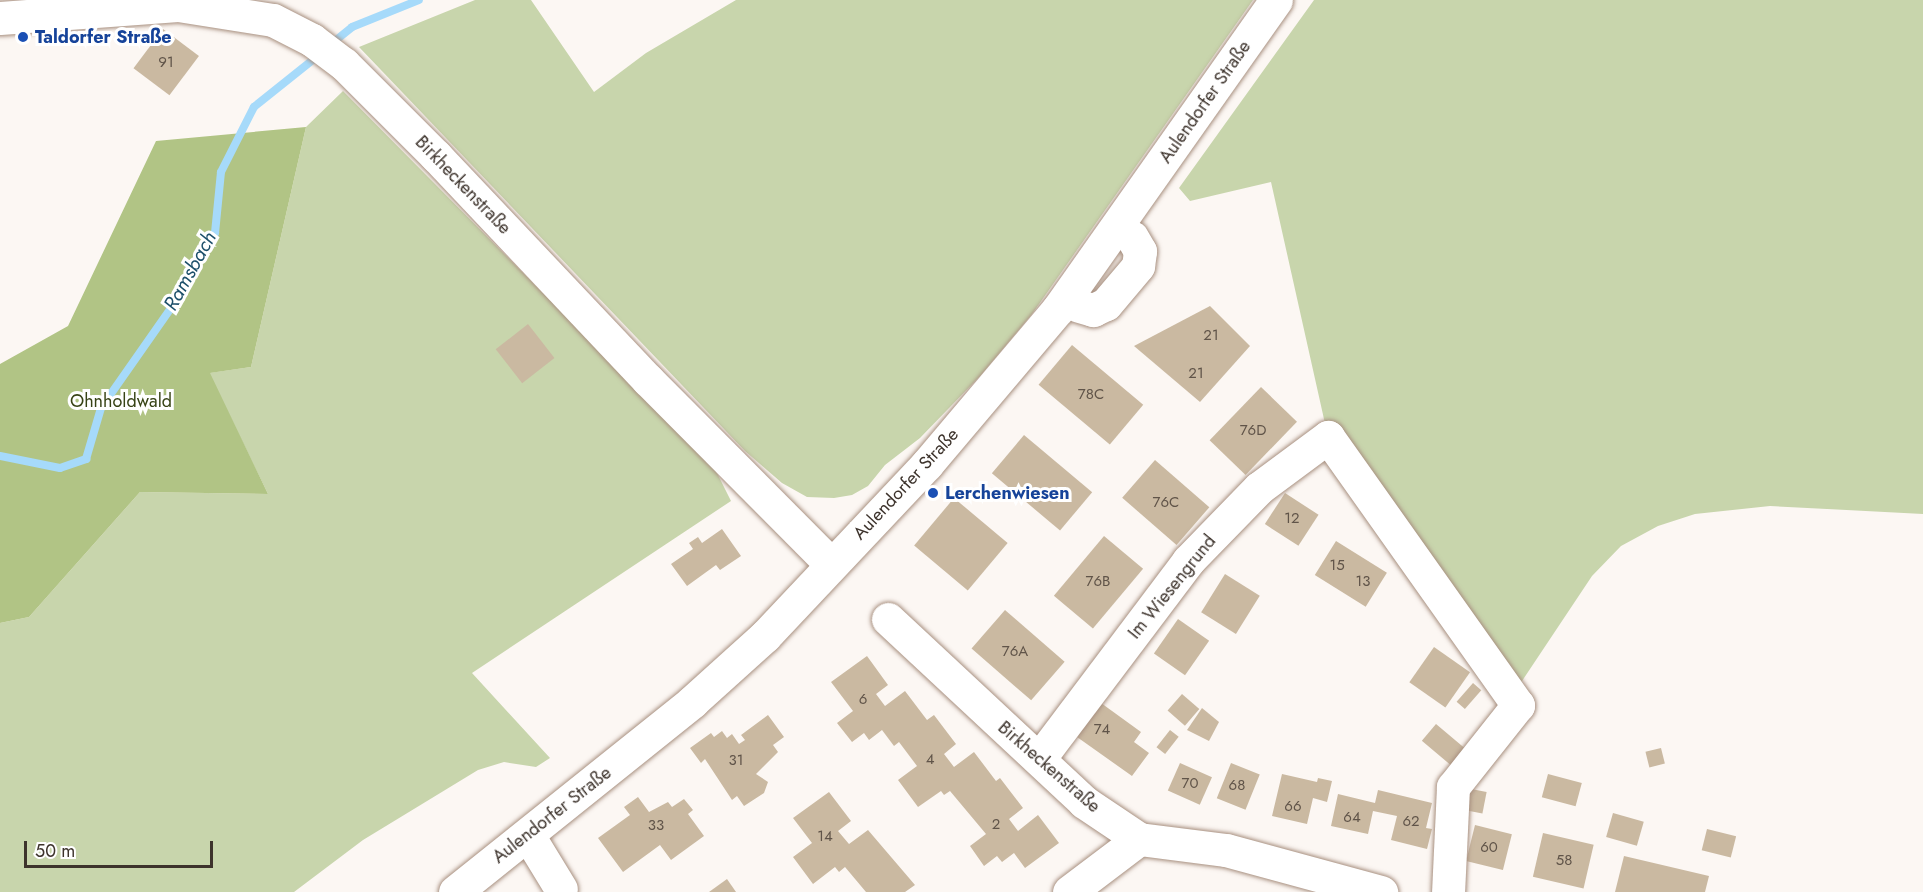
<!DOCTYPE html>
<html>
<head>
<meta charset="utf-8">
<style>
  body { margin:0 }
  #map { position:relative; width:1923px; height:892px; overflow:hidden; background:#fcf7f3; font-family:Jost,sans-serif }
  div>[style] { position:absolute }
  .green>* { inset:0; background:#c8d5ac }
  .forest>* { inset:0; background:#b1c485 }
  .stream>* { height:8px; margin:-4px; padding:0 4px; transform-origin:4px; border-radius:4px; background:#a6dafa }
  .building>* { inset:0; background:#cab9a1; transform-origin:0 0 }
  .roads { filter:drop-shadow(0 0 2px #a89080) drop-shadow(0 0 2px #a89080) }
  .minor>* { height:33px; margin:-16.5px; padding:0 16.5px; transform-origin:16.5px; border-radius:16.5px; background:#fff }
  .major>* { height:33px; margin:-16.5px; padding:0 16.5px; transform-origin:16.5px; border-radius:16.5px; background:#fff }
  .dots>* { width:16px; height:16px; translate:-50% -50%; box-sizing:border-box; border:3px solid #fff; border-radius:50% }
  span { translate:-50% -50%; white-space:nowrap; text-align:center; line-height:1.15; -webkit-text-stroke:6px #fff; paint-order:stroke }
  .number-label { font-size:15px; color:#605449 }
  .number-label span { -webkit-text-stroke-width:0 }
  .transit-label { font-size:18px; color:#164399; font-weight:700 }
  .left { translate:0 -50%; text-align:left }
  .street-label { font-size:18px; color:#3d332c }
  .park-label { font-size:18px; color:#374315 }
  .water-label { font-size:20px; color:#1c4f6a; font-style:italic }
  .scale { position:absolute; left:24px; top:841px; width:189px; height:27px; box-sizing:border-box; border:3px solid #3d332c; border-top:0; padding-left:8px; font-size:18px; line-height:21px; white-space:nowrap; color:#3d332c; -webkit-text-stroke:4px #fff; paint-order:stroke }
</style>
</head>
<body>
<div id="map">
  <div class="green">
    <i style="clip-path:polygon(475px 0,531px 0,594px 92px,646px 53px,736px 0,1253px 0,1032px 314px,981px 375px,920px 438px,885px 465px,868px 486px,852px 495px,834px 498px,807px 497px,782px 483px,745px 451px,359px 47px)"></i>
    <i style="clip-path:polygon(1314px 0,1923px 0,1923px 514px,1770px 506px,1695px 514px,1658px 526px,1621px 546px,1592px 576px,1516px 690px,1328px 437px,1271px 182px,1190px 201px,1179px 188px)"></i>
    <i style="clip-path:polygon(343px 91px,713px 465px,731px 501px,472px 673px,550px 758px,536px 767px,504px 762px,478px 770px,363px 840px,294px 892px,0 892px,0 623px,29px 617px,140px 492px,268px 494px,209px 373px,251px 367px,306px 127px)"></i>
  </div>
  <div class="forest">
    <i style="clip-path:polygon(306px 127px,251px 367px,210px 373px,268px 494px,140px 492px,29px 617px,0 623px,0 364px,68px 326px,156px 141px)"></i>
  </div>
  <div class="stream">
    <i style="left:330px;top:45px;width:28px;rotate:-39deg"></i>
    <i style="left:352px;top:27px;width:72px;rotate:-21.9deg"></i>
    <i style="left:0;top:456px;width:61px;rotate:11.3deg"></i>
    <i style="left:60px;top:468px;width:28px;rotate:-19deg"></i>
    <i style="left:86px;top:459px;width:53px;rotate:-73.6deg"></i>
    <i style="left:101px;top:408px;width:134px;rotate:-55deg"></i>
    <i style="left:178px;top:298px;width:75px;rotate:-60.4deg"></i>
    <i style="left:215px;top:233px;width:61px;rotate:-84.4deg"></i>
    <i style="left:221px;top:172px;width:73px;rotate:-63.1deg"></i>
    <i style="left:254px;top:107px;width:83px;rotate:-38.7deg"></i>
  </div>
  <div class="building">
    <i style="left:163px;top:29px;width:45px;height:49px;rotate:37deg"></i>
    <i style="clip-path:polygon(1210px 306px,1250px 346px,1200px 402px,1134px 346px)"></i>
    <i style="left:528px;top:324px;width:43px;height:41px;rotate:52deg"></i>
    <i style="left:1072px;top:345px;width:93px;height:52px;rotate:40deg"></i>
    <i style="left:1261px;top:387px;width:50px;height:74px;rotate:44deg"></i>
    <i style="left:1024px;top:435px;width:89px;height:50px;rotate:40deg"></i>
    <i style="left:1155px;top:460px;width:72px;height:50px;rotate:41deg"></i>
    <i style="left:1285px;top:493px;width:40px;height:37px;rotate:33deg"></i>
    <i style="left:954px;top:498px;width:70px;height:62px;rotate:40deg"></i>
    <i style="clip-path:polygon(722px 529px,741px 556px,720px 570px,716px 565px,687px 586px,671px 564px,693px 549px,689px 543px,698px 537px,702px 543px)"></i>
    <i style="left:1104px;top:536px;width:51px;height:78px;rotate:40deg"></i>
    <i style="left:1336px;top:541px;width:60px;height:40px;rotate:32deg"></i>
    <i style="left:1225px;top:574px;width:41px;height:45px;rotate:32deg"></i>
    <i style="left:1005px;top:610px;width:79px;height:51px;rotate:41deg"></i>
    <i style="left:1178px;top:619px;width:38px;height:42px;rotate:35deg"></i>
    <i style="left:1434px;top:647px;width:44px;height:43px;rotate:35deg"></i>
    <i style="clip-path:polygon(867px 656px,888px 685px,876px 694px,885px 706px,905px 691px,927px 720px,934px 715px,956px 744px,944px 754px,954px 767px,974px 752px,996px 781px,1000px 778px,1023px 808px,1009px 819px,1018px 831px,1038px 815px,1059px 843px,1025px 868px,1014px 853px,1002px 862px,997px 856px,984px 866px,970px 846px,986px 834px,950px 791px,944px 795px,941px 791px,918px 807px,898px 780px,917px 766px,899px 742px,894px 746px,882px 730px,869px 740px,864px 733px,852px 742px,837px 723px,853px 711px,831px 682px)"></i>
    <i style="left:1473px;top:683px;width:11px;height:25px;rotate:41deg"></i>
    <i style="left:1182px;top:694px;width:23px;height:22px;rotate:41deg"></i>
    <i style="clip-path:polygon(1101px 703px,1141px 732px,1134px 742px,1149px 753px,1132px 776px,1077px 737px)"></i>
    <i style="clip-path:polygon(1202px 708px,1219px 722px,1209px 741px,1187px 730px)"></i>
    <i style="clip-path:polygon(768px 715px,784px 737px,773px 745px,778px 752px,756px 774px,768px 782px,764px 793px,744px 806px,737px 796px,732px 800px,705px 759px,701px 763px,690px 748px,711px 733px,714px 737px,722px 731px,727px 738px,732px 734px,739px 744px,745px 740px,741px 735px)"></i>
    <i style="left:1436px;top:724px;width:43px;height:22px;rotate:40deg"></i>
    <i style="left:1170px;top:730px;width:11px;height:22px;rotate:38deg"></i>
    <i style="left:1661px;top:748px;width:16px;height:16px;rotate:76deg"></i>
    <i style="left:1180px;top:763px;width:35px;height:30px;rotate:24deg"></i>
    <i style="left:1231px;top:763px;width:31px;height:38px;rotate:22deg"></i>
    <i style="clip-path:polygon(1282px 774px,1317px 782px,1318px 778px,1332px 781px,1327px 802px,1313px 798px,1307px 824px,1272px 816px)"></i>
    <i style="left:1548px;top:774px;width:35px;height:24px;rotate:15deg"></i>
    <i style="left:1466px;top:788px;width:21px;height:22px;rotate:11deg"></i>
    <i style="clip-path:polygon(1378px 790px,1432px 803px,1426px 828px,1432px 829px,1427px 849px,1391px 840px,1397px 816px,1373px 811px,1368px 834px,1331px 826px,1338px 794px,1375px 803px)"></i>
    <i style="clip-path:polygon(829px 792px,851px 821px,838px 831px,849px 844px,868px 830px,915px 885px,905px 892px,866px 892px,845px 867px,839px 872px,835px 867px,813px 884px,793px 857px,812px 843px,793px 818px)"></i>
    <i style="clip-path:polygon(638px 797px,649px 812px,668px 802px,672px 807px,684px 799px,693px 810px,688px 814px,704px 836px,671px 860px,660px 845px,623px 872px,598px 838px,630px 815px,624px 807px)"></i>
    <i style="left:1613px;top:813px;width:32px;height:25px;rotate:16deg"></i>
    <i style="left:1475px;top:825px;width:38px;height:37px;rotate:14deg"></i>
    <i style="left:1707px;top:829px;width:30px;height:22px;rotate:14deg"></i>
    <i style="left:1543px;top:833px;width:52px;height:45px;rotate:13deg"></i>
    <i style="clip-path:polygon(1624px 856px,1709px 876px,1705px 892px,1615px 892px)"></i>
    <i style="clip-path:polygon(727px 879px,736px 892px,709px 892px)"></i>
  </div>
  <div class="roads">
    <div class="minor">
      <i style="left:0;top:18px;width:178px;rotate:-4.2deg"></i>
      <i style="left:178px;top:5px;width:96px;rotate:9deg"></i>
      <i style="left:273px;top:20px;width:44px;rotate:27.1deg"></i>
      <i style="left:312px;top:40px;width:40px;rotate:37deg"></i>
      <i style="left:344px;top:64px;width:130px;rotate:45deg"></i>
      <i style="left:436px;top:156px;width:308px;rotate:46.6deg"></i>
      <i style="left:648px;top:380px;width:260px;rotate:45.2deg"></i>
      <i style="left:1079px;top:306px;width:15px;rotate:16deg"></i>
      <i style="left:1093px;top:310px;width:14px;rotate:-25deg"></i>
      <i style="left:1106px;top:304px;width:50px;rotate:-49.9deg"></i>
      <i style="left:1138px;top:266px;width:15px;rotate:-82deg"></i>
      <i style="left:1140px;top:251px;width:16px;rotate:-120deg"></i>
      <i style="left:888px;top:619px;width:268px;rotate:43deg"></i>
      <i style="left:1084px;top:802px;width:66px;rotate:33.9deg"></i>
      <i style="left:1139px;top:839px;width:88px;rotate:7.2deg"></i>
      <i style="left:1226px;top:850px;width:161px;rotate:15.2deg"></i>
      <i style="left:1039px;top:759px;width:248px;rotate:-53deg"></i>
      <i style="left:1188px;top:561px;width:102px;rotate:-45.8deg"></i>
      <i style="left:1259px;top:488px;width:86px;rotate:-36.5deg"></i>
      <i style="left:1328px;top:437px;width:329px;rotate:54.7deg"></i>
      <i style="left:1518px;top:705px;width:105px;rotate:128.4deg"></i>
      <i style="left:1453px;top:787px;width:105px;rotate:92.7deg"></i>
      <i style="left:528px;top:835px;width:63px;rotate:58.6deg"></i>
      <i style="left:1069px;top:892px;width:88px;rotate:-37.1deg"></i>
    </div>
    <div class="major">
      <i style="left:455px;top:892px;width:305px;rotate:-38.7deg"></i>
      <i style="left:693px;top:701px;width:97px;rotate:-42.1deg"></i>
      <i style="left:765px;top:636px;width:236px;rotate:-46.7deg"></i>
      <i style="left:927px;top:464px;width:203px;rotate:-49.8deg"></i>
      <i style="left:1058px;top:309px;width:378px;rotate:-54.8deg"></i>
    </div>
  </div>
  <div class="dots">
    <i style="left:23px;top:37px;background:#1a4fb4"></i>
    <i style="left:933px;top:493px;background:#1a4fb4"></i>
  </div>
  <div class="number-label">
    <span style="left:166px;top:63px">91</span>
    <span style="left:1211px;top:336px">21</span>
    <span style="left:1196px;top:374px">21</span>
    <span style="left:1091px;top:395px">78C</span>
    <span style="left:1253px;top:431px">76D</span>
    <span style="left:1166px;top:503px">76C</span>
    <span style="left:1292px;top:519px">12</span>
    <span style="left:1337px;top:566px">15</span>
    <span style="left:1098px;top:582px">76B</span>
    <span style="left:1363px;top:582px">13</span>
    <span style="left:1015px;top:652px">76A</span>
    <span style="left:863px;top:700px">6</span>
    <span style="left:1102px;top:730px">74</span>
    <span style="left:930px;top:760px">4</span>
    <span style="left:736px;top:761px">31</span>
    <span style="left:1190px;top:784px">70</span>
    <span style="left:1237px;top:786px">68</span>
    <span style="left:1293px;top:807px">66</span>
    <span style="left:1352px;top:818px">64</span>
    <span style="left:1411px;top:822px">62</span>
    <span style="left:996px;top:825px">2</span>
    <span style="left:656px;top:826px">33</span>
    <span style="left:825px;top:837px">14</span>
    <span style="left:1489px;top:848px">60</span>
    <span style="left:1564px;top:861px">58</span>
  </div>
  <div class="transit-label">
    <span class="left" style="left:35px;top:37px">Taldorfer Straße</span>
    <span class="left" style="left:945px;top:493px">Lerchenwiesen</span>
  </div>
  <div class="street-label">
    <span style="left:1205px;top:102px;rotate:-55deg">Aulendorfer Straße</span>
    <span style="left:463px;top:185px;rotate:46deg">Birkheckenstraße</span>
    <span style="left:906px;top:484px;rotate:-47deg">Aulendorfer Straße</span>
    <span style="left:1172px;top:587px;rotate:-51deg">Im Wiesengrund</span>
    <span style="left:1049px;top:767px;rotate:41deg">Birkheckenstraße</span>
    <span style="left:552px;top:815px;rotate:-38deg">Aulendorfer Straße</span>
  </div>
  <div class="park-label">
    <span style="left:121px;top:401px">Ohnholdwald</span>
  </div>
  <div class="water-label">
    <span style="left:190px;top:271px;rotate:-61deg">Ramsbach</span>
  </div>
  <div class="scale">50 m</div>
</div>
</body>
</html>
